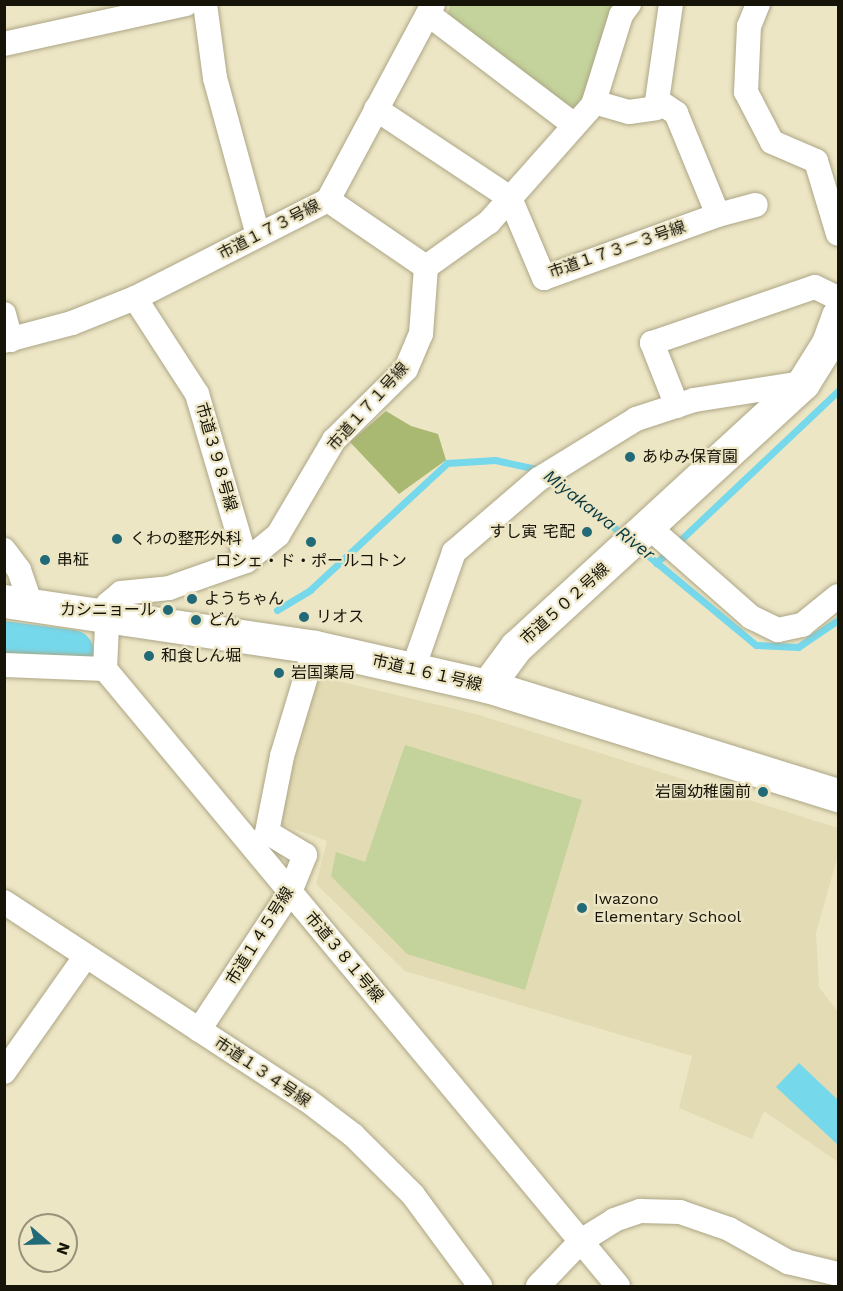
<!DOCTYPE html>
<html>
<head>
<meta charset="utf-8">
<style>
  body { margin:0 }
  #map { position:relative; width:843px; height:1291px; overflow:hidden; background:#ede6c5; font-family:"Work Sans","Noto Sans JP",sans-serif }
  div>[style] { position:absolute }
  .built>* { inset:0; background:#e3dbb3 }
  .green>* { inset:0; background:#c4d29b }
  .forest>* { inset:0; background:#a9b972 }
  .water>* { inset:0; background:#76d8eb }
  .stream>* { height:7px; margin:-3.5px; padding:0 3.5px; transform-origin:3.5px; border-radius:3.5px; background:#76d8eb }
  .river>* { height:42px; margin:-21px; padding:0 21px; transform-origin:21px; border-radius:21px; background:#76d8eb }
  .roads { filter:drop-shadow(0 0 2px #aca686) drop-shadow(0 0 2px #aca686) }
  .street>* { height:24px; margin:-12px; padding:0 12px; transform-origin:12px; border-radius:12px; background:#fff }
  .secondary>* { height:33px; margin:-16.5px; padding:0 16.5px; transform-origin:16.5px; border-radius:16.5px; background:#fff }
  .dots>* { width:16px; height:16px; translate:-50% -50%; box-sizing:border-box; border:3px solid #ede6c5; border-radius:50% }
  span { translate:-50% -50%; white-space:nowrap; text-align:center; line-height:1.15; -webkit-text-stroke:4.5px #ede6c5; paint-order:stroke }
  .street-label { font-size:16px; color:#161308 }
  .poi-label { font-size:16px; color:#161308 }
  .left { translate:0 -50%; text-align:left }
  .right { translate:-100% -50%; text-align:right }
  .water-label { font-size:18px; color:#083840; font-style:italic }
  .frame { position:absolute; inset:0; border:6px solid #161308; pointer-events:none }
  .north { position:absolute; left:18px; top:1213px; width:60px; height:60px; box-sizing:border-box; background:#ede6c5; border:2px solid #979279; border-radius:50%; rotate:110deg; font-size:16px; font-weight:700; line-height:24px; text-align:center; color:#161308 }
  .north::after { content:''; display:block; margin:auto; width:21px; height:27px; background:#226a77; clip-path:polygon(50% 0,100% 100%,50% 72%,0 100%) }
</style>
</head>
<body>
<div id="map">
  <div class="built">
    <i style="clip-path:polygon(317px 676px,476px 714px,838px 828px,838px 855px,816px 933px,819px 987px,838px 1012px,838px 1162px,764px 1111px,752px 1139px,679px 1108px,692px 1056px,405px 971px,316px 884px,327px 841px,278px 823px)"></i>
  </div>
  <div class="green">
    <i style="clip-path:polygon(450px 5px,612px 5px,589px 89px,573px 112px,447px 17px)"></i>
    <i style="clip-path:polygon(405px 745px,582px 800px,525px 990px,407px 954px,331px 876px,336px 852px,365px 862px)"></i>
  </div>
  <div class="forest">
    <i style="clip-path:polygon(386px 411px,411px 426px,438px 434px,446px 460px,399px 494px,350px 442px)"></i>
  </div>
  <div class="water">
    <i style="clip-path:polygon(799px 1063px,838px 1100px,838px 1145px,776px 1087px)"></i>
  </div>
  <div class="stream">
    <i style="left:553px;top:477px;width:91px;rotate:39.6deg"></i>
    <i style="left:639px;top:548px;width:152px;rotate:39.7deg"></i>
    <i style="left:756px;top:645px;width:42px;rotate:2.7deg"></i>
    <i style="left:798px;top:647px;width:48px;rotate:-34deg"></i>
    <i style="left:656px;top:563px;width:250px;rotate:-43.4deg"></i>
    <i style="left:277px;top:610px;width:39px;rotate:-31deg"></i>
    <i style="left:310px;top:590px;width:187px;rotate:-42.8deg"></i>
    <i style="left:447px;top:463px;width:48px;rotate:-3.6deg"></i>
    <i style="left:495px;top:460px;width:47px;rotate:12.3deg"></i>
  </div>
  <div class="river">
    <i style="left:4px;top:642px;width:69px;rotate:7.5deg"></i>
  </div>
  <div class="roads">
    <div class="street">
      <i style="left:205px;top:4px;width:75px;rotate:82.3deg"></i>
      <i style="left:215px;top:78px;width:163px;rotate:74.7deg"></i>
      <i style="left:758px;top:4px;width:24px;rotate:112deg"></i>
      <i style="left:749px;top:26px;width:66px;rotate:92.6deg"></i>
      <i style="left:746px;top:92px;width:56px;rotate:62.5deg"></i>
      <i style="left:772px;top:142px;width:48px;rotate:23.4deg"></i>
      <i style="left:816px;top:161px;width:76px;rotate:73.2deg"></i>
      <i style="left:428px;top:14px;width:183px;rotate:37.2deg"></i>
      <i style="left:4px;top:44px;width:186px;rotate:-12.4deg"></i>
      <i style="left:658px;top:101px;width:22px;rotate:34deg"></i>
      <i style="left:676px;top:113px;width:110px;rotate:67.6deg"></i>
      <i style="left:594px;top:102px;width:36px;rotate:16deg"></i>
      <i style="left:629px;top:112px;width:27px;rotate:-8deg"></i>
      <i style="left:656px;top:108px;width:105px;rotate:-81.8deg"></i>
      <i style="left:376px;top:109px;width:161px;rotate:33.6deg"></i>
      <i style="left:510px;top:198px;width:87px;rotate:67deg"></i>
      <i style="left:544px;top:278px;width:185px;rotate:-19.9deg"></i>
      <i style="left:718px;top:215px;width:39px;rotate:-15deg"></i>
      <i style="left:328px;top:200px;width:119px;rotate:34.4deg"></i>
      <i style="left:135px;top:298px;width:114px;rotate:57.1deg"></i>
      <i style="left:197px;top:394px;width:174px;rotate:73.6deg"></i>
      <i style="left:4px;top:314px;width:27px;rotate:75deg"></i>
      <i style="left:4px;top:341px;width:70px;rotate:-14.8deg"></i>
      <i style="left:72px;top:323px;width:68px;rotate:-21.6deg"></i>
      <i style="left:135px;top:298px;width:216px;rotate:-26.9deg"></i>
      <i style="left:328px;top:200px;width:222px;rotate:-61.8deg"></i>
      <i style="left:677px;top:406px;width:68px;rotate:-111.6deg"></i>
      <i style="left:652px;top:343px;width:172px;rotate:-19deg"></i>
      <i style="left:815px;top:287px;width:25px;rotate:26deg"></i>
      <i style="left:650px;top:528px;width:135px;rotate:41.4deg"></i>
      <i style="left:751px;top:617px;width:30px;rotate:26deg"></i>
      <i style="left:778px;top:630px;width:25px;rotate:-12deg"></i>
      <i style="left:802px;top:625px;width:46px;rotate:-38.9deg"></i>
      <i style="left:4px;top:550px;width:25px;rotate:53deg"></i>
      <i style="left:19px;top:570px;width:37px;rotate:71deg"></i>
      <i style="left:4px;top:665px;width:101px;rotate:2.3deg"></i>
      <i style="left:413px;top:669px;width:124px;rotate:-70.7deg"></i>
      <i style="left:454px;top:552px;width:112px;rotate:-40.7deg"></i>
      <i style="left:539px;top:479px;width:114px;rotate:-31.7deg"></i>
      <i style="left:636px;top:419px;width:61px;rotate:-18.1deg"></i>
      <i style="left:694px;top:400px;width:110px;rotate:-8.9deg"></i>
      <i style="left:4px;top:902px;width:362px;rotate:33.2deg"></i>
      <i style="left:307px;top:1100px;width:58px;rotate:37.3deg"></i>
      <i style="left:353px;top:1135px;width:85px;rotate:45deg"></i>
      <i style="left:413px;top:1195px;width:113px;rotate:53.6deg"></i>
      <i style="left:199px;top:1030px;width:165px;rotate:-56.6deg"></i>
      <i style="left:290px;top:892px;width:40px;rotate:-68deg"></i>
      <i style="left:305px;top:855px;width:44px;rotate:-148.8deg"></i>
      <i style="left:267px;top:832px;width:77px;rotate:-78.8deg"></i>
      <i style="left:282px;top:756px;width:114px;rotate:-73.2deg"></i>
      <i style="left:4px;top:1072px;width:141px;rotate:-54.8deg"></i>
      <i style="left:538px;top:1286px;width:62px;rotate:-46.3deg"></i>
      <i style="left:581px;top:1241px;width:39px;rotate:-32deg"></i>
      <i style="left:614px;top:1220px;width:28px;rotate:-19deg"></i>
      <i style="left:640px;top:1211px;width:40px;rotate:1.4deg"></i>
      <i style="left:680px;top:1212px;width:52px;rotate:19.1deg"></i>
      <i style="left:729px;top:1229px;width:68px;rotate:29.2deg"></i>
      <i style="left:788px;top:1262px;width:51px;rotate:13.5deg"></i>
      <i style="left:618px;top:1286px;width:802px;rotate:-129.74deg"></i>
      <i style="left:105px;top:669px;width:65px;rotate:-87.4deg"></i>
      <i style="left:108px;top:604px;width:17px;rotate:-40deg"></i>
      <i style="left:121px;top:593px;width:48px;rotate:-5.9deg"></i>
      <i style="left:169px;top:588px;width:82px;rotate:-19.3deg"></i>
      <i style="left:246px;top:561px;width:41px;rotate:-39.1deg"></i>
      <i style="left:278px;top:535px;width:110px;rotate:-59.5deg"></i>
      <i style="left:334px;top:440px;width:101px;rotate:-44.6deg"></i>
      <i style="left:406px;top:369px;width:38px;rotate:-67deg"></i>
      <i style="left:421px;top:334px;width:67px;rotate:-85.7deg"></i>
      <i style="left:426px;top:267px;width:77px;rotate:-35.5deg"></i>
      <i style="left:489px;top:222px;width:157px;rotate:-48.4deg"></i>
      <i style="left:593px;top:105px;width:94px;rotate:-72.7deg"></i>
      <i style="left:621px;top:15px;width:14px;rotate:-54deg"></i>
    </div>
    <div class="secondary">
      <i style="left:4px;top:601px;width:314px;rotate:8.4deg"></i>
      <i style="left:315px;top:647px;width:176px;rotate:12.8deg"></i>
      <i style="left:487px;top:686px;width:368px;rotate:17.3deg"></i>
      <i style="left:487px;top:686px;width:49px;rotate:-53.4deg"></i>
      <i style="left:516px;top:647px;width:390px;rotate:-42.6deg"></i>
      <i style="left:803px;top:383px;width:47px;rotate:-58deg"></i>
      <i style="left:828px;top:343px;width:29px;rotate:-70deg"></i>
    </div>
  </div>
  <div class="dots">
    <i style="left:630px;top:457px;background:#226a77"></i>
    <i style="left:587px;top:532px;background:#226a77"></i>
    <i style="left:117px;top:539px;background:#226a77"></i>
    <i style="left:311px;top:542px;background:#226a77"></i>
    <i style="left:45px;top:560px;background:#226a77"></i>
    <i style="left:192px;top:599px;background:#226a77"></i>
    <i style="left:168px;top:610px;background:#226a77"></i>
    <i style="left:304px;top:617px;background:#226a77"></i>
    <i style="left:196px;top:620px;background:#226a77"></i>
    <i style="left:149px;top:656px;background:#226a77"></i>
    <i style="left:279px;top:673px;background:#226a77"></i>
    <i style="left:763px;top:792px;background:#226a77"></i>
    <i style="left:582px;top:908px;background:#226a77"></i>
  </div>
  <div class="street-label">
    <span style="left:269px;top:230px;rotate:-27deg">市道１７３号線</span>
    <span style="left:617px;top:250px;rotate:-19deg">市道１７３－３号線</span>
    <span style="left:368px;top:407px;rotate:-48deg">市道１７１号線</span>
    <span style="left:216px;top:457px;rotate:74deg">市道３９８号線</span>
    <span style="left:565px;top:604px;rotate:-42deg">市道５０２号線</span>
    <span style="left:427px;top:673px;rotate:13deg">市道１６１号線</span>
    <span style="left:260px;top:936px;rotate:-58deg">市道１４５号線</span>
    <span style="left:344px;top:957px;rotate:50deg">市道３８１号線</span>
    <span style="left:262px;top:1072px;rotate:34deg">市道１３４号線</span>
  </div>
  <div class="poi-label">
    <span class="left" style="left:642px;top:457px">あゆみ保育園</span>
    <span class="right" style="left:575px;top:532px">すし寅 宅配</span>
    <span class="left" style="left:130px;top:539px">くわの整形外科</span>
    <span class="left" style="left:57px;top:560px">串柾</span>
    <span style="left:311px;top:561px">ロシェ・ド・ポールコトン</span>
    <span class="left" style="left:204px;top:599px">ようちゃん</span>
    <span class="right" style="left:156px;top:610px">カシニョール</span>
    <span class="left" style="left:316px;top:617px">リオス</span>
    <span class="left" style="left:208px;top:620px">どん</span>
    <span class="left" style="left:161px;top:656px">和食しん堀</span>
    <span class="left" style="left:291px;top:673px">岩国薬局</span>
    <span class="right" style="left:751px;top:792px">岩園幼稚園前</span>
    <span class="left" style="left:594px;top:908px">Iwazono<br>Elementary School</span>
  </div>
  <div class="water-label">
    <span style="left:599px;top:515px;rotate:38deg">Miyakawa River</span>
  </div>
  <div class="frame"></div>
  <div class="north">N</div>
</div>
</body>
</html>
